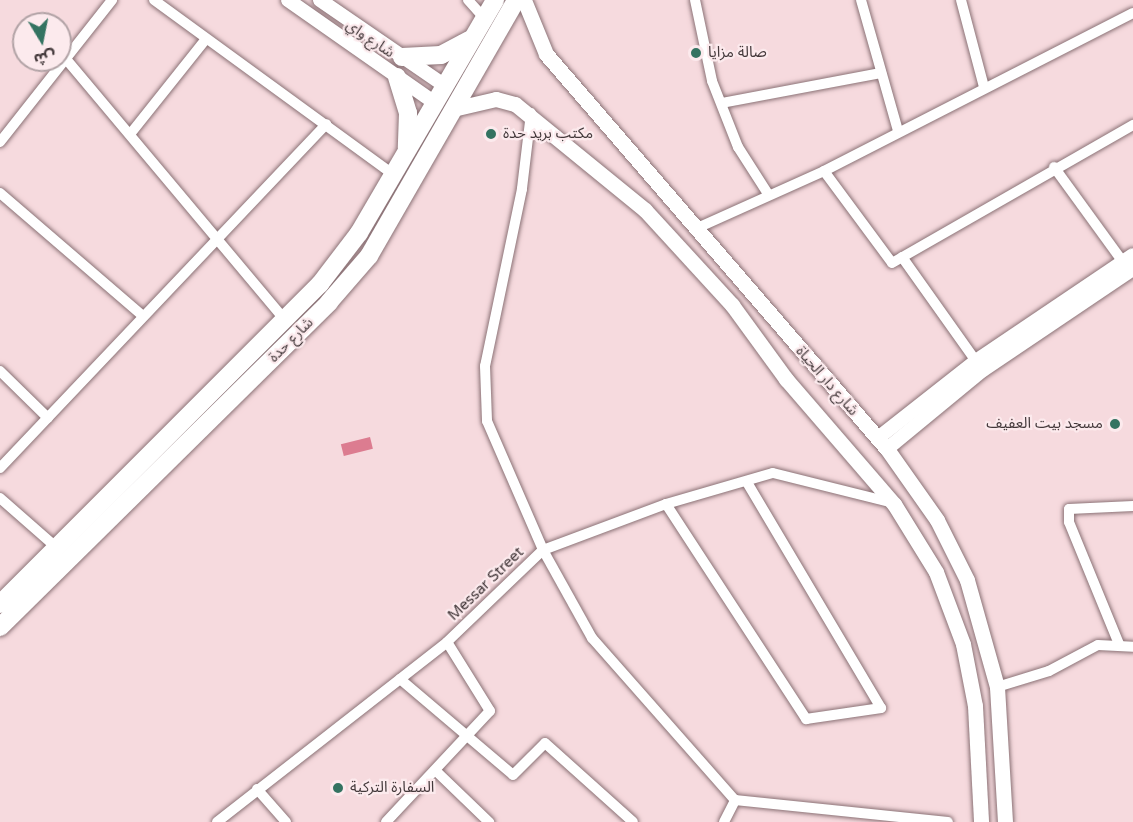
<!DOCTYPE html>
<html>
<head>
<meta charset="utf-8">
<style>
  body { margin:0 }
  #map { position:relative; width:1133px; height:822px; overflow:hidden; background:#f6dade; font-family:"Varela Round","Noto Sans Arabic",sans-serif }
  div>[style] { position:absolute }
  .water>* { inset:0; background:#dc7c90; transform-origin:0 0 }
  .roads { filter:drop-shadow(0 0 2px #8b7276) drop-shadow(0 0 2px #8b7276) }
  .minor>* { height:10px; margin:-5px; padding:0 5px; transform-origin:5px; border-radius:5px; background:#fff }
  .tertiary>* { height:14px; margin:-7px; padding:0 7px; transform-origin:7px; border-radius:7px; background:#fff }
  .secondary>* { height:15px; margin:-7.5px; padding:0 7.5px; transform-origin:7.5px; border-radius:7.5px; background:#fff }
  .primary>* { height:18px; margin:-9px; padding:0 9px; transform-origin:9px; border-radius:9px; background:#fff }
  .dots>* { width:16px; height:16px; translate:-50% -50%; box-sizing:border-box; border:3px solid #fceaed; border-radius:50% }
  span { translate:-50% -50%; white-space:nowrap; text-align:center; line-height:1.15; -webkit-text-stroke:4.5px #fceaed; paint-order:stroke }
  .street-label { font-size:15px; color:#44393b }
  .poi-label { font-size:15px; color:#44393b }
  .left { translate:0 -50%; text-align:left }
  .right { translate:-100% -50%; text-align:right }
  .north { position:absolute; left:12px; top:12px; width:60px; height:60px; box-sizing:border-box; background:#fceaed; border:2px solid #b2a3a6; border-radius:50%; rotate:170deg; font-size:16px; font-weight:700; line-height:24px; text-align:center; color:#44393b }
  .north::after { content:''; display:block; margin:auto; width:21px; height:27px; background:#347361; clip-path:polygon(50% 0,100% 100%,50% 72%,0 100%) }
</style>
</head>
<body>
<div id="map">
  <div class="water">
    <i style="left:370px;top:437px;width:12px;height:30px;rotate:76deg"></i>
  </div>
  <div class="roads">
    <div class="minor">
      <i style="left:154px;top:0;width:296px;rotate:36.1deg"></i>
      <i style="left:468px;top:0;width:24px;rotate:48deg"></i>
      <i style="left:695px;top:0;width:83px;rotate:78.1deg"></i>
      <i style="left:712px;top:81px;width:71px;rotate:68.5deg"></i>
      <i style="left:738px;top:147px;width:56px;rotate:57.4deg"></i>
      <i style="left:861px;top:0;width:136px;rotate:74.2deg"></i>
      <i style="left:961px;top:0;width:90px;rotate:75.2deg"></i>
      <i style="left:66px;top:59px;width:339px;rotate:50deg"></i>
      <i style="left:722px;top:103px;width:162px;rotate:-10.7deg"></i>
      <i style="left:531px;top:113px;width:77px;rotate:96.8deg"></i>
      <i style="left:522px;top:189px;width:181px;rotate:101.8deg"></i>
      <i style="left:485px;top:366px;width:55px;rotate:87.9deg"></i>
      <i style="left:487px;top:421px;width:141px;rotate:66.5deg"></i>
      <i style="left:543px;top:550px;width:101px;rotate:60.9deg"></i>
      <i style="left:592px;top:638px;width:216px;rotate:48.6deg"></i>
      <i style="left:131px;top:133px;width:120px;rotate:-51.4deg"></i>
      <i style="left:0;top:142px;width:181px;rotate:-51.7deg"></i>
      <i style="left:1054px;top:167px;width:117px;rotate:54deg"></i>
      <i style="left:824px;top:171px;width:114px;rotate:53.5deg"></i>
      <i style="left:892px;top:263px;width:278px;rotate:-29.8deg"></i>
      <i style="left:0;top:193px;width:187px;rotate:40.7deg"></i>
      <i style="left:695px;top:229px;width:141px;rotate:-24.2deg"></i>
      <i style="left:824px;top:171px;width:347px;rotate:-27.1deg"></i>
      <i style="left:902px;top:257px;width:128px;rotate:54.6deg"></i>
      <i style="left:0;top:371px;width:67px;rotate:44.4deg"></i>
      <i style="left:0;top:468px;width:474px;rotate:-46.5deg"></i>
      <i style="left:0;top:498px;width:77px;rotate:41.3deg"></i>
      <i style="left:666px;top:504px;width:257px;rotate:56.9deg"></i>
      <i style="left:806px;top:719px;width:76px;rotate:-8.3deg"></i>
      <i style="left:881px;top:708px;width:263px;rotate:-120.7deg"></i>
      <i style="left:1119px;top:644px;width:132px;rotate:-112.3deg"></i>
      <i style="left:1069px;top:522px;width:13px;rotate:-90deg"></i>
      <i style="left:1069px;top:509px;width:64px;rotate:-2.7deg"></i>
      <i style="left:400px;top:679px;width:148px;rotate:40.3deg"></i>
      <i style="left:513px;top:775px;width:45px;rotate:-45deg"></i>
      <i style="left:545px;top:743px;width:118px;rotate:41.9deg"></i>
      <i style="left:997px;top:687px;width:54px;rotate:-17.1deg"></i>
      <i style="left:1049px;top:671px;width:55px;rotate:-28deg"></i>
      <i style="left:1098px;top:645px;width:35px;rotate:3deg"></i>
      <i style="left:436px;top:771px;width:74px;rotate:43.9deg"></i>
      <i style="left:257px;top:789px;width:44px;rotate:48.7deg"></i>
      <i style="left:217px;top:822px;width:292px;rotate:-38deg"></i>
      <i style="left:447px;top:642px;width:133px;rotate:-43.8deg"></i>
      <i style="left:543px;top:550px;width:131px;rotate:-20.5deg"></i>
      <i style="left:666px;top:504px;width:111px;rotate:-16.2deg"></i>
      <i style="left:773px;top:473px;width:124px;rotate:14deg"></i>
      <i style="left:386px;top:822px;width:152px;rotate:-46.9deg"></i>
      <i style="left:490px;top:711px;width:81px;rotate:-121.9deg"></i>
      <i style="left:724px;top:822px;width:25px;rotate:-63deg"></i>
      <i style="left:735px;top:800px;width:214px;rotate:5.9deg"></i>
    </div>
    <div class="tertiary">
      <i style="left:288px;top:0;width:179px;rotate:35deg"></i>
      <i style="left:320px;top:0;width:152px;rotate:34.5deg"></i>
      <i style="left:878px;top:438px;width:125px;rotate:-38.2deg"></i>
      <i style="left:976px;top:361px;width:189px;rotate:-34deg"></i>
      <i style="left:887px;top:449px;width:124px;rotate:-39.5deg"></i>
      <i style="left:983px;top:370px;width:181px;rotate:-34deg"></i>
    </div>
    <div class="secondary">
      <i style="left:524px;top:0;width:58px;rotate:67.8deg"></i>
      <i style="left:546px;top:54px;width:522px;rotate:49.2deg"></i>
      <i style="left:887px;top:449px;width:87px;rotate:54.8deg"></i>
      <i style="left:937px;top:520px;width:67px;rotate:63.4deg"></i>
      <i style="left:967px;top:580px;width:111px;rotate:74.3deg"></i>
      <i style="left:997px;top:687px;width:135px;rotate:86.6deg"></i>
      <i style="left:453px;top:109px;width:44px;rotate:-13.1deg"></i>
      <i style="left:496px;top:99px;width:20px;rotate:15deg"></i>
      <i style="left:515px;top:104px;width:168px;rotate:39.2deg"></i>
      <i style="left:645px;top:210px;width:129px;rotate:47.5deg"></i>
      <i style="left:732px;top:305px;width:92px;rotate:53.9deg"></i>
      <i style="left:786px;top:379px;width:165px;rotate:49.2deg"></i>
      <i style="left:894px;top:504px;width:80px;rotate:58.3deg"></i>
      <i style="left:936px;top:572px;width:77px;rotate:69.4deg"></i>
      <i style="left:963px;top:644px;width:63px;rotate:79deg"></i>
      <i style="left:975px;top:706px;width:116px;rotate:87deg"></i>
    </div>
    <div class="primary">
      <i style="left:402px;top:57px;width:39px;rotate:-3deg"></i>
      <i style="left:441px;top:55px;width:32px;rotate:-28deg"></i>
      <i style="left:397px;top:77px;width:38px;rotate:73deg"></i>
      <i style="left:408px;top:113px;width:35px;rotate:92deg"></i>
      <i style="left:0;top:604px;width:453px;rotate:-45deg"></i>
      <i style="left:320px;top:284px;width:64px;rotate:-52.6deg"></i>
      <i style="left:359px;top:233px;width:270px;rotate:-59.7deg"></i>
      <i style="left:0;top:627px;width:462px;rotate:-44.6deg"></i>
      <i style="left:329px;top:302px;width:61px;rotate:-49deg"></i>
      <i style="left:369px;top:256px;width:295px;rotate:-60.1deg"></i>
    </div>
  </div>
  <div class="dots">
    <i style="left:696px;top:53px;background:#347361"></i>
    <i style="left:491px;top:134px;background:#347361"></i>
    <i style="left:1115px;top:424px;background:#347361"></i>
    <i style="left:338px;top:788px;background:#347361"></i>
  </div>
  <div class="street-label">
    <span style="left:370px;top:39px;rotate:34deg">شارع واي</span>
    <span style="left:291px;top:340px;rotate:-45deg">شارع حدة</span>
    <span style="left:827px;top:381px;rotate:49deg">شارع دار الحياة</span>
    <span style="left:486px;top:584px;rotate:-44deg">Messar Street</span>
  </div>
  <div class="poi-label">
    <span class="left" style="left:708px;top:53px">صالة مزايا</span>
    <span class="left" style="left:503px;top:134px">مكتب بريد حدة</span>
    <span class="right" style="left:1103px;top:424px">مسجد بيت العفيف</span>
    <span class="left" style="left:350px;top:788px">السفارة التركية</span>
  </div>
  <div class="north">ش</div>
</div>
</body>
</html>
